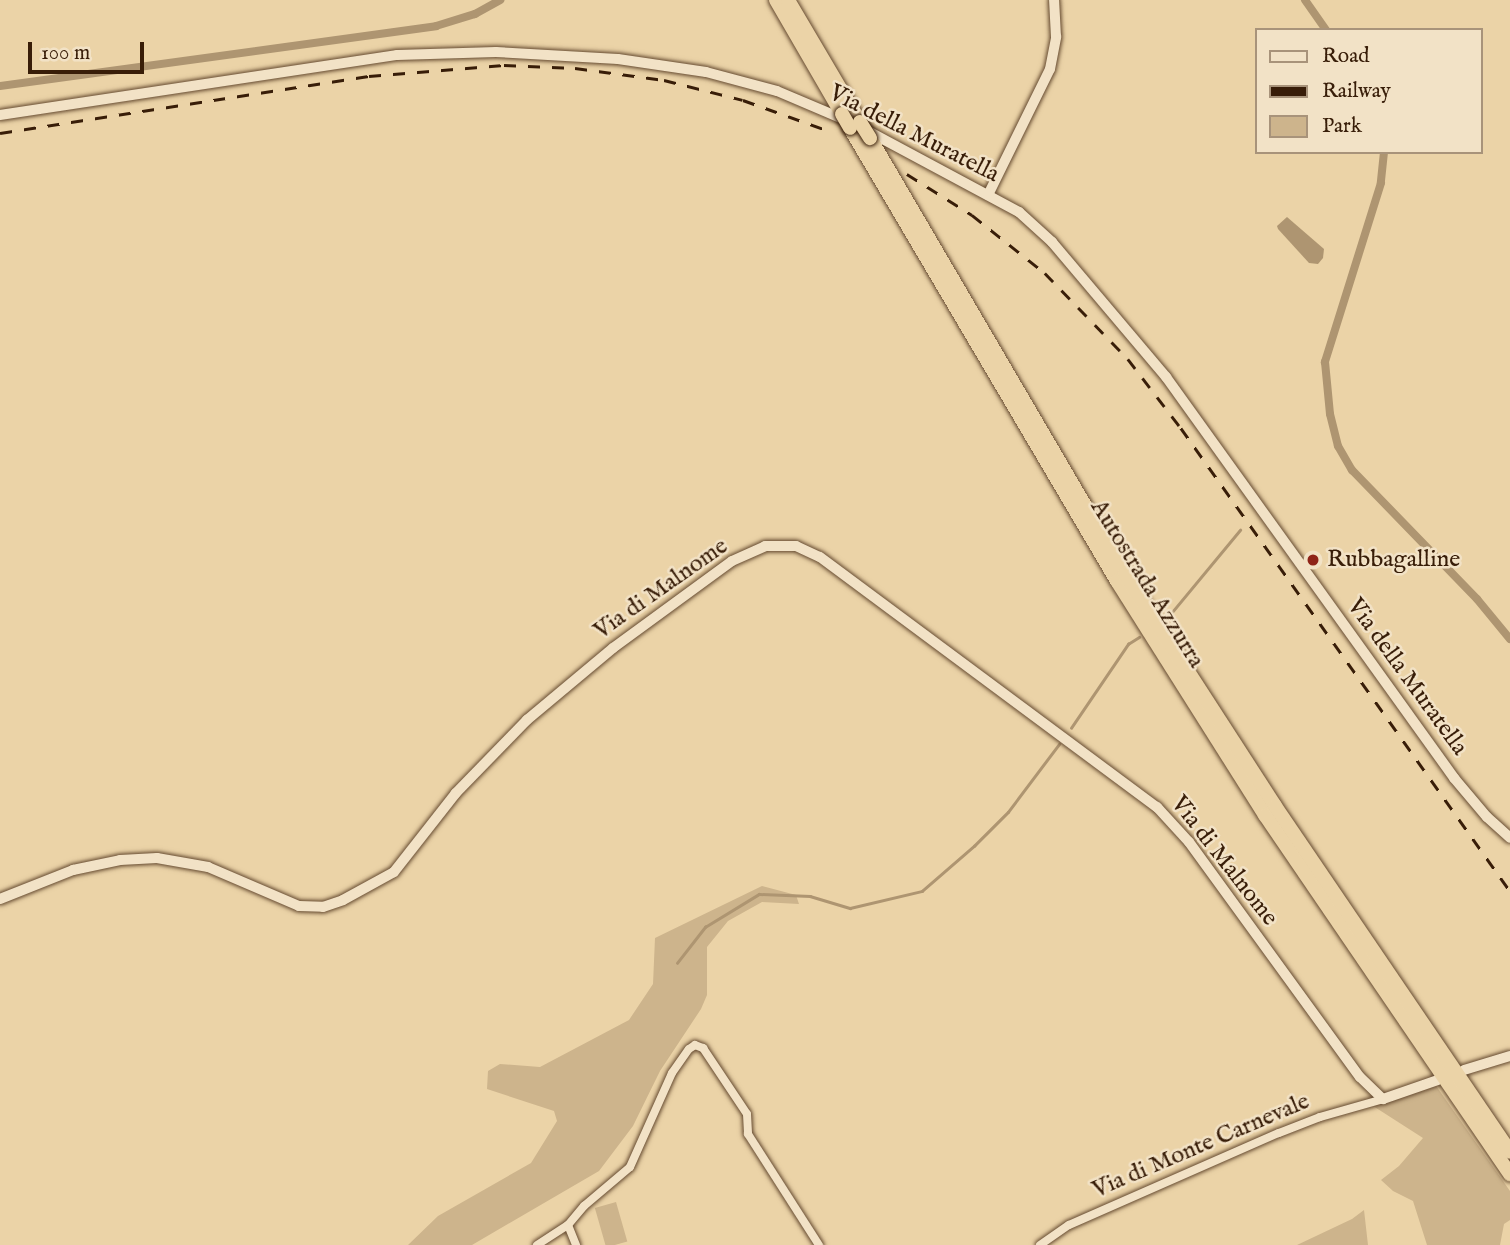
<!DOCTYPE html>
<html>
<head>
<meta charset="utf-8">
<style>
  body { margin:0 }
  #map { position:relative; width:1510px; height:1245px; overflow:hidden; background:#ebd3a7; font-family:"IM FELL English",serif }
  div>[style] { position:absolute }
  .green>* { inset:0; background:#cdb48c; transform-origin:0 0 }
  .water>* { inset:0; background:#ae9571 }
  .stream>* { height:2.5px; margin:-1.25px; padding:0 1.25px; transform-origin:1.25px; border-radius:1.25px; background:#ae9571 }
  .canal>* { height:8px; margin:-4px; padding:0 4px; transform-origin:4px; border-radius:4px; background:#ae9571 }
  .roads { filter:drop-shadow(0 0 2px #654a30) drop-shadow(0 0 2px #654a30) }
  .minor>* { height:8px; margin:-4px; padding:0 4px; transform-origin:4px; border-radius:4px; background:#f2e2c6 }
  .tertiary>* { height:10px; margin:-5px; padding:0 5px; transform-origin:5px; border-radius:5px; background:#f2e2c6 }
  .motorway>* { height:14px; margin:-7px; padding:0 7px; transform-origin:7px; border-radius:7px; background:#ebd3a7 }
  .rail>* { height:2.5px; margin-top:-1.25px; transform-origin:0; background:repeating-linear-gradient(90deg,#381d08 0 12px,transparent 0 24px) }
  .bridges { filter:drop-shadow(0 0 2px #381d08) drop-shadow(0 0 2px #381d08) }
  .motorway-bridge>* { height:14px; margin:-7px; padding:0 7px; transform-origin:7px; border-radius:7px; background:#ebd3a7 }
  .dots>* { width:19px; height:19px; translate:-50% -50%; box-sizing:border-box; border:4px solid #f2e2c6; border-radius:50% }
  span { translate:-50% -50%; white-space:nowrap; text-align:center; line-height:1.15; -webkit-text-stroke:5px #f2e2c6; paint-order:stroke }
  .street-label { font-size:24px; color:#381d08 }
  .poi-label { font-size:24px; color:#381d08 }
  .left { translate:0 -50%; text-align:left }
  .legend { position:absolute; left:1255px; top:28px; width:228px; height:126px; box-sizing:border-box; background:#f2e2c6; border:2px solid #a8937a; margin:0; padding:9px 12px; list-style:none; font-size:21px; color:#381d08 }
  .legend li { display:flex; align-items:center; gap:14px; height:35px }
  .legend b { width:35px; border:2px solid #a8937a }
  .scale { position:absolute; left:28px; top:42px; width:116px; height:32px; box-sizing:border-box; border:4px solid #381d08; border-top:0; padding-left:9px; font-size:21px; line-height:24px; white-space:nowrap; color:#381d08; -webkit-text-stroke:5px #f2e2c6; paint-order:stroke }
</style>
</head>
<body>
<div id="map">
  <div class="green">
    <i style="clip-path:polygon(762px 886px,796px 895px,799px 904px,762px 902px,728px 921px,707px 947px,707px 995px,701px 1009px,660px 1071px,633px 1126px,599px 1171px,472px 1245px,408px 1245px,438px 1216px,531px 1163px,557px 1121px,554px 1111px,487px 1089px,488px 1071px,500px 1064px,540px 1067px,629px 1020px,653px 984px,655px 938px)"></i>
    <i style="clip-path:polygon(1434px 1083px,1510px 1191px,1510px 1220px,1504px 1224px,1500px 1245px,1427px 1245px,1413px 1201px,1393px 1191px,1381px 1180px,1399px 1166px,1423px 1138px,1370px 1104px)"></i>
    <i style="left:616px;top:1202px;width:41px;height:22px;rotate:74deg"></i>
    <i style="clip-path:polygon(1364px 1210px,1368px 1245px,1297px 1245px,1352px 1219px)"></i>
  </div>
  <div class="water">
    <i style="clip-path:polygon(1287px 217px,1324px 249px,1323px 258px,1318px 264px,1309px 263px,1278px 229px,1277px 226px)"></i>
  </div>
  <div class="stream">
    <i style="left:1168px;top:617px;width:113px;rotate:-50.4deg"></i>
    <i style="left:1071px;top:728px;width:102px;rotate:-55.8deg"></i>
    <i style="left:1128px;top:644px;width:13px;rotate:-32deg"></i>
    <i style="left:677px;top:963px;width:46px;rotate:-52.1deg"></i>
    <i style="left:705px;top:927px;width:63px;rotate:-31.4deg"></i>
    <i style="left:759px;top:894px;width:51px;rotate:2.2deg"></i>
    <i style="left:810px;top:896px;width:42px;rotate:16.7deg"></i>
    <i style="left:850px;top:908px;width:74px;rotate:-13.3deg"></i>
    <i style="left:922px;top:891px;width:69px;rotate:-40.9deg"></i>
    <i style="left:974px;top:846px;width:48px;rotate:-45deg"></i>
    <i style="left:1008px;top:812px;width:85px;rotate:-53.1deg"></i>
  </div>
  <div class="canal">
    <i style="left:1305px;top:0;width:37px;rotate:55deg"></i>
    <i style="left:0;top:86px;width:440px;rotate:-7.8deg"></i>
    <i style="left:436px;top:26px;width:41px;rotate:-17.1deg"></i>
    <i style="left:475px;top:14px;width:29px;rotate:-29deg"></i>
    <i style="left:1384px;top:152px;width:31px;rotate:96deg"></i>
    <i style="left:1381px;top:183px;width:188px;rotate:107.4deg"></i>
    <i style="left:1325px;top:362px;width:52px;rotate:84.5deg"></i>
    <i style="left:1330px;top:414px;width:33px;rotate:76deg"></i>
    <i style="left:1338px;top:446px;width:28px;rotate:60deg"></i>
    <i style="left:1352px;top:470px;width:180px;rotate:45.9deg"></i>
    <i style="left:1477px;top:599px;width:52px;rotate:50.5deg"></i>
  </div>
  <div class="roads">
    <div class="minor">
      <i style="left:568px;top:1225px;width:22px;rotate:68deg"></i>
      <i style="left:537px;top:1245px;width:37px;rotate:-33deg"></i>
      <i style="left:568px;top:1225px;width:25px;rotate:-50deg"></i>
      <i style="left:584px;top:1206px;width:60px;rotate:-40.3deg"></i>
      <i style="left:630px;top:1167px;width:103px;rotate:-65.9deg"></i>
      <i style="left:672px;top:1073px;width:29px;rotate:-55deg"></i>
      <i style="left:689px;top:1049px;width:7px;rotate:-34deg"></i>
      <i style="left:695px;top:1045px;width:9px;rotate:21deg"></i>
      <i style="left:703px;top:1048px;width:79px;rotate:56.3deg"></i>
      <i style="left:747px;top:1114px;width:20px;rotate:87deg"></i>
      <i style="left:748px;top:1134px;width:132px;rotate:57.4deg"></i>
      <i style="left:1040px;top:1245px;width:35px;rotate:-35deg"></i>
      <i style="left:1069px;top:1225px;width:229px;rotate:-23.7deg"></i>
      <i style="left:1279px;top:1133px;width:44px;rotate:-21.3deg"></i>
      <i style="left:1320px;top:1117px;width:66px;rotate:-15.9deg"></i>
    </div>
    <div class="tertiary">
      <i style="left:0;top:115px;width:402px;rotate:-8.6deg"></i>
      <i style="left:397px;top:55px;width:99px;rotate:-1.7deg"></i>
      <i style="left:496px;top:52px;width:122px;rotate:3.3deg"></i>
      <i style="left:618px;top:59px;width:89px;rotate:8.4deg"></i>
      <i style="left:706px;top:72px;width:73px;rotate:15deg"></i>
      <i style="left:777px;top:91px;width:72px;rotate:23deg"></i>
      <i style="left:866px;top:130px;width:174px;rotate:28.2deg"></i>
      <i style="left:1019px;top:212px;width:45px;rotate:42.3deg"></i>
      <i style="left:1052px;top:242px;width:177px;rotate:49.8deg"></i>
      <i style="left:1166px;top:377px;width:494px;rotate:54.3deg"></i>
      <i style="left:1454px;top:778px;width:51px;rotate:49.8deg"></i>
      <i style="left:1487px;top:817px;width:31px;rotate:42deg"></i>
      <i style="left:988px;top:195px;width:140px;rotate:-63.8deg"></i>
      <i style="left:1050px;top:69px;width:33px;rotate:-79deg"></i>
      <i style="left:1056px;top:37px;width:37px;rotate:-93deg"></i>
      <i style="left:0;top:899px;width:79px;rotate:-21.7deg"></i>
      <i style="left:73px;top:870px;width:48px;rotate:-12deg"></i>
      <i style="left:120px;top:860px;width:37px;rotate:-3deg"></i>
      <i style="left:157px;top:858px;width:52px;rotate:10deg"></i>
      <i style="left:208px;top:867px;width:99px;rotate:23.2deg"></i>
      <i style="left:299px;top:906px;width:24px;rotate:2deg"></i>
      <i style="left:323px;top:907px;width:21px;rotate:-19deg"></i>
      <i style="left:343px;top:900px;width:58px;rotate:-28.8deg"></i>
      <i style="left:394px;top:872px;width:100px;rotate:-51.9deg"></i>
      <i style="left:456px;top:793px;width:102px;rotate:-45.8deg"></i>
      <i style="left:527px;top:720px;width:112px;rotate:-39.9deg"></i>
      <i style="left:613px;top:648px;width:147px;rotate:-36.2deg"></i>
      <i style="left:732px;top:561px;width:36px;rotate:-24deg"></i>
      <i style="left:765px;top:546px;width:31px"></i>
      <i style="left:796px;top:546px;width:26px;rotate:25deg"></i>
      <i style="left:820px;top:557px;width:420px;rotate:36.6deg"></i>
      <i style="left:1157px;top:807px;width:47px;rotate:47.6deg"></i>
      <i style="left:1189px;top:842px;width:291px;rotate:54deg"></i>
      <i style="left:1360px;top:1077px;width:32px;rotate:44deg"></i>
      <i style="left:1383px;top:1099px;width:58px;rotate:-19.1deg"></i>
      <i style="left:1464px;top:1070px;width:48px;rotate:-16.9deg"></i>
    </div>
    <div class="motorway">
      <i style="left:776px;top:0;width:132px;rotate:59.9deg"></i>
      <i style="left:788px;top:0;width:142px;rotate:59.5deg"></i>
      <i style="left:850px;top:128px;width:526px;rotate:59.48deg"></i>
      <i style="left:1117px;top:581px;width:277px;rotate:57.7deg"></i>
      <i style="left:1265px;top:815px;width:435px;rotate:55.7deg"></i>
      <i style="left:870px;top:138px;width:505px;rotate:59.68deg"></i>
      <i style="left:1125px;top:574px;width:276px;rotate:57.1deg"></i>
      <i style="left:1275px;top:806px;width:418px;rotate:55.8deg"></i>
    </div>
  </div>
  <div class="rail">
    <i style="left:0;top:133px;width:373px;rotate:-8.8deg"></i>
    <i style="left:369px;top:76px;width:135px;rotate:-4.7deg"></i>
    <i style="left:504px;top:65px;width:71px;rotate:2.4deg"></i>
    <i style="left:575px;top:68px;width:90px;rotate:7.7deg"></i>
    <i style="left:664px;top:80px;width:81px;rotate:14.2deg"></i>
    <i style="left:743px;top:100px;width:95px;rotate:19.8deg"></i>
    <i style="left:907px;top:174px;width:77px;rotate:32.2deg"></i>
    <i style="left:972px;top:215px;width:93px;rotate:38.5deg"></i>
    <i style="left:1045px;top:273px;width:120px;rotate:46deg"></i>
    <i style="left:1128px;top:359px;width:87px;rotate:52.5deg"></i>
    <i style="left:1181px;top:428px;width:568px;rotate:54.6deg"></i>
  </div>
  <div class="bridges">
    <div class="motorway-bridge">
      <i style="left:842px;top:114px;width:16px;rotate:60deg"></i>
      <i style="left:860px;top:122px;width:19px;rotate:58deg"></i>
    </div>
  </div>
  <div class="dots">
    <i style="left:1313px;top:560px;background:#8f2418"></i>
  </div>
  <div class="street-label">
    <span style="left:914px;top:134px;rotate:27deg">Via della Muratella</span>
    <span style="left:1147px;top:584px;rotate:58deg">Autostrada Azzurra</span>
    <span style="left:661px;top:589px;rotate:-35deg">Via di Malnome</span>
    <span style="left:1407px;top:677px;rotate:54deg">Via della Muratella</span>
    <span style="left:1224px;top:861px;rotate:52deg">Via di Malnome</span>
    <span style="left:1201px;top:1146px;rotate:-23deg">Via di Monte Carnevale</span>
  </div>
  <div class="poi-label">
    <span class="left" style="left:1327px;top:560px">Rubbagalline</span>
  </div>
  <ul class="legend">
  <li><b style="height:9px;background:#f2e2c6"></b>Road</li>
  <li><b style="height:9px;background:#381d08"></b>Railway</li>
  <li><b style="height:19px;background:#cdb48c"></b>Park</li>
  </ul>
  <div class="scale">100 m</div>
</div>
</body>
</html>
